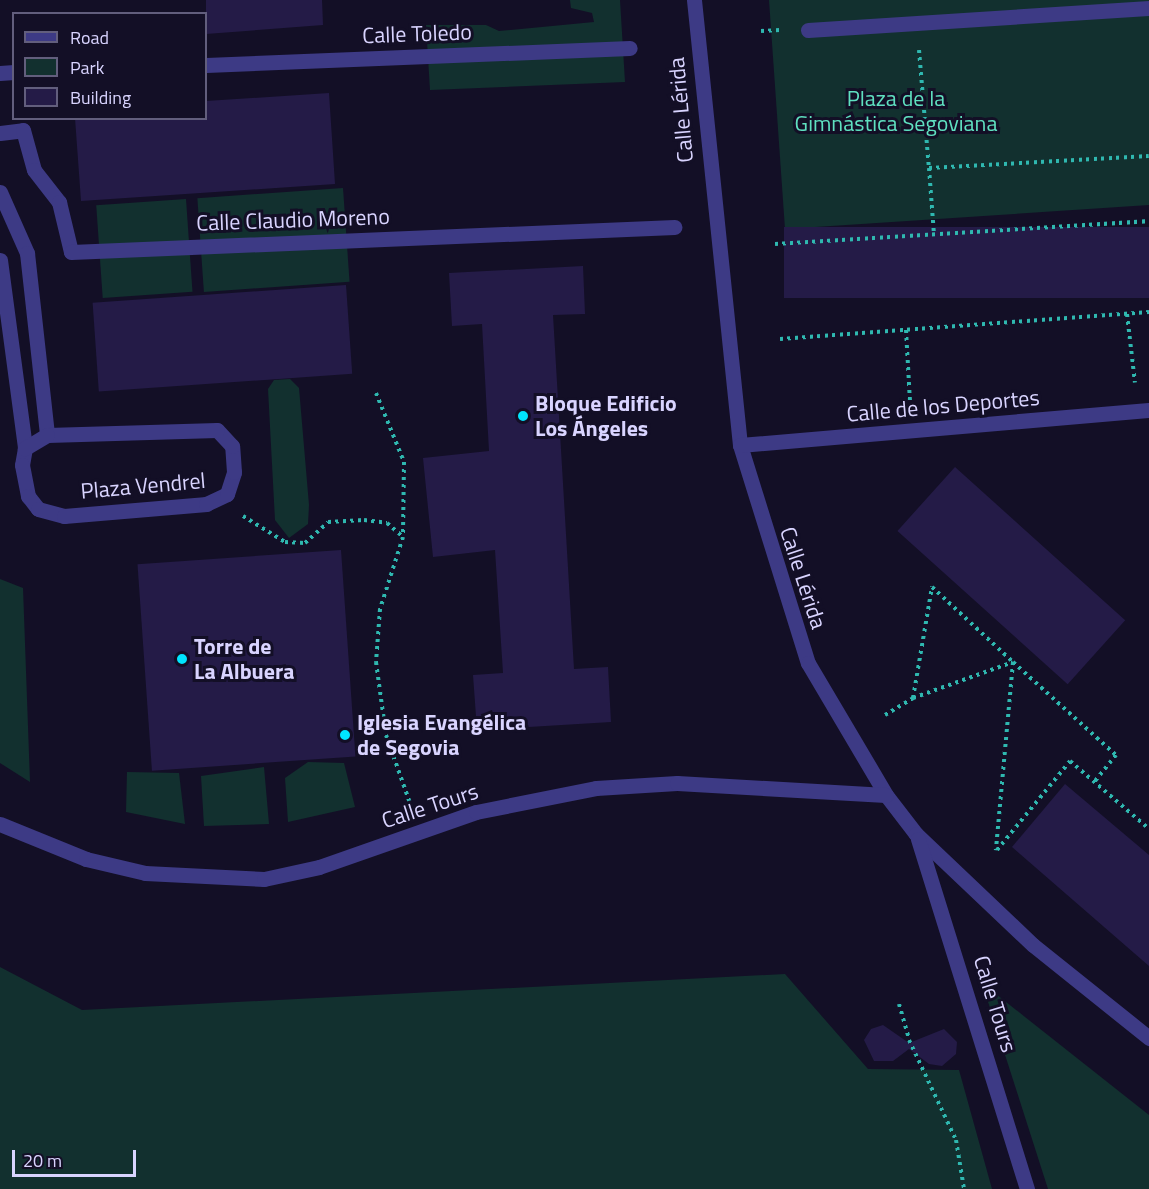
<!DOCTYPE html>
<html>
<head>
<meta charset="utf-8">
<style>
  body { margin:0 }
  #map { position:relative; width:1149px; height:1189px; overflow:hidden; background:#130f26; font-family:"Titillium Web",sans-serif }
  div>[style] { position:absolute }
  .green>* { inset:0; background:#12302f; transform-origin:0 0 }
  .building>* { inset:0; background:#241b47; transform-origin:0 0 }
  .path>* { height:4px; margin-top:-2px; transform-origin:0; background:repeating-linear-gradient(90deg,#2fb8b0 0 3px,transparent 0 7.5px) }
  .minor>* { height:15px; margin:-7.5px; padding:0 7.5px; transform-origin:7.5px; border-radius:7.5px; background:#3d3a85 }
  .dots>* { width:16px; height:16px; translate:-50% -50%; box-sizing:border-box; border:3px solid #130f26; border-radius:50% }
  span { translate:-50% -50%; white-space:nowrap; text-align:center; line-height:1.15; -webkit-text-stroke:6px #130f26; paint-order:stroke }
  .street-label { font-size:22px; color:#d9d4ff }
  .park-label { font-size:22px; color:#5fe0c0 }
  .poi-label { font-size:22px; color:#d9d4ff; font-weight:700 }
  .left { translate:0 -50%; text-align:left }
  .legend { position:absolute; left:12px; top:12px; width:195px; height:108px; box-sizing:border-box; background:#130f26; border:2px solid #625e7d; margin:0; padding:8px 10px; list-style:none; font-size:18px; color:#d9d4ff }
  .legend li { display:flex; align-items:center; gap:12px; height:30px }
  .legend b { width:30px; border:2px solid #625e7d }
  .scale { position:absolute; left:12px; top:1150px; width:124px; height:27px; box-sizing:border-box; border:3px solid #d9d4ff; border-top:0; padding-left:8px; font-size:18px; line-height:21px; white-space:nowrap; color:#d9d4ff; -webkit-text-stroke:4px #130f26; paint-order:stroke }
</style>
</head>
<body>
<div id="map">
  <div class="green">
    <i style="clip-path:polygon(570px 0,620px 0,625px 82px,430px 90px,426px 25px,486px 25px,499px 31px,594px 22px,592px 13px,571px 8px)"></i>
    <i style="clip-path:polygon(769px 0,1149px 0,1149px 205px,785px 229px)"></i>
    <i style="left:343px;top:188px;width:94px;height:146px;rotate:86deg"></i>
    <i style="left:186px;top:199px;width:93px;height:90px;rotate:86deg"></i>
    <i style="clip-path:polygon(290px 379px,299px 388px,309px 505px,308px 524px,289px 538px,275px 520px,268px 389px,274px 380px)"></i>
    <i style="clip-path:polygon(0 579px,23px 588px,30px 782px,0 763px)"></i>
    <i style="clip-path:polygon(308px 762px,344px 763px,355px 807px,288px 822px,285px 778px)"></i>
    <i style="clip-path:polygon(264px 767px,269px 824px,204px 826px,201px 776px)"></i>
    <i style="clip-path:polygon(127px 772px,179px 773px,185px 824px,126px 812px)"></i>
    <i style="clip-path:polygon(0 967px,82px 1010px,785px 974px,868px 1069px,959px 1070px,992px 1189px,0 1189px)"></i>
    <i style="clip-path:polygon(982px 983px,1149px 1115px,1149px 1189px,1048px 1189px)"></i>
  </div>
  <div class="building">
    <i style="clip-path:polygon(206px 0,322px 0,323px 25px,206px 34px)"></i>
    <i style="clip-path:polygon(329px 93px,335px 184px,81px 201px,75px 118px,206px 118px,206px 101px)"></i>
    <i style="left:1149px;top:227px;width:71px;height:365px;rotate:90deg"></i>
    <i style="clip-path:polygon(583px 266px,585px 314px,553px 315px,574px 669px,608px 667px,611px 722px,477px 730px,473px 675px,503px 673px,495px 550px,433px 557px,423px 458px,489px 451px,482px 324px,452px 326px,449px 273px)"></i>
    <i style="left:346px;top:285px;width:89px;height:254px;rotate:86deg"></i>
    <i style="left:955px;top:467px;width:229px;height:86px;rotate:42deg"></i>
    <i style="left:341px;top:550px;width:207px;height:204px;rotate:86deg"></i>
    <i style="clip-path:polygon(1065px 784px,1149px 855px,1149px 966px,1012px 847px)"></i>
    <i style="clip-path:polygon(883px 1025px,909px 1043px,944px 1029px,957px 1042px,956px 1054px,942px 1066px,929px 1064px,909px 1049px,893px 1061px,874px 1061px,864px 1040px,871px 1029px)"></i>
  </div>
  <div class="path">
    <i style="left:761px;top:31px;width:19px;rotate:-3deg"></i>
    <i style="left:919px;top:50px;width:118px;rotate:85.2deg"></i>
    <i style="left:929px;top:168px;width:220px;rotate:-3.1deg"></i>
    <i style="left:929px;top:168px;width:66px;rotate:85.7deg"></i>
    <i style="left:775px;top:244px;width:375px;rotate:-3.5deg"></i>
    <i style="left:1127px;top:314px;width:69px;rotate:83.4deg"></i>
    <i style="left:906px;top:330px;width:71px;rotate:86.8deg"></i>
    <i style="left:780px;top:339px;width:370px;rotate:-4.2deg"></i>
    <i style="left:376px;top:393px;width:74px;rotate:67.9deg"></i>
    <i style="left:404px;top:462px;width:75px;rotate:90.8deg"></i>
    <i style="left:243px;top:516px;width:49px;rotate:31.8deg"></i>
    <i style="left:285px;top:542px;width:20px;rotate:3deg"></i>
    <i style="left:305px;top:543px;width:31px;rotate:-42deg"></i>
    <i style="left:328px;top:522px;width:36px;rotate:-3deg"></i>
    <i style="left:364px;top:520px;width:23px;rotate:7deg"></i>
    <i style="left:387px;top:523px;width:21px;rotate:41deg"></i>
    <i style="left:403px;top:537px;width:76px;rotate:107.7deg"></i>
    <i style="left:380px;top:609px;width:53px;rotate:94.3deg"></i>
    <i style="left:376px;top:662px;width:74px;rotate:82.2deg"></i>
    <i style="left:386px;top:735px;width:75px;rotate:70.6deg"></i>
    <i style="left:913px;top:698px;width:106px;rotate:-19.8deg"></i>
    <i style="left:1013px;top:662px;width:139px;rotate:42.1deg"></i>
    <i style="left:1116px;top:755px;width:35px;rotate:129deg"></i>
    <i style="left:885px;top:715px;width:33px;rotate:-31deg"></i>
    <i style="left:913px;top:698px;width:113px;rotate:-80.3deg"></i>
    <i style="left:932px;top:587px;width:110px;rotate:42.8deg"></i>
    <i style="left:1013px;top:662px;width:189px;rotate:95.2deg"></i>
    <i style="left:997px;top:850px;width:115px;rotate:-50.6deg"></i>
    <i style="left:1070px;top:761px;width:104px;rotate:40.7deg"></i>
    <i style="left:899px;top:1004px;width:37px;rotate:74deg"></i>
    <i style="left:909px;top:1040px;width:110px;rotate:64.8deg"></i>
    <i style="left:956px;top:1140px;width:50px;rotate:80.7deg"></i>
  </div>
  <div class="minor">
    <i style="left:694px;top:0;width:447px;rotate:84.1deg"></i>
    <i style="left:740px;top:445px;width:228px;rotate:72.7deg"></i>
    <i style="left:808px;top:663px;width:153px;rotate:59.4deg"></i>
    <i style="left:886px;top:795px;width:49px;rotate:52.4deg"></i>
    <i style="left:916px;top:834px;width:161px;rotate:43.5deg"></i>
    <i style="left:1033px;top:945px;width:149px;rotate:38.7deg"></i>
    <i style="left:808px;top:30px;width:342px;rotate:-3.7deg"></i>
    <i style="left:206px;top:65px;width:424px;rotate:-2.3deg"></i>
    <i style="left:0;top:73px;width:14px;rotate:-4deg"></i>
    <i style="left:0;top:133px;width:23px;rotate:-7deg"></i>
    <i style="left:23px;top:130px;width:41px;rotate:74.6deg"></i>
    <i style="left:34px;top:170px;width:41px;rotate:52deg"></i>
    <i style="left:59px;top:202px;width:51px;rotate:76.5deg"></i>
    <i style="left:71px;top:252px;width:604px;rotate:-2.37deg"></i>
    <i style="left:0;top:192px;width:67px;rotate:66.1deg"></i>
    <i style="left:27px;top:253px;width:183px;rotate:83.7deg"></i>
    <i style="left:0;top:260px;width:190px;rotate:82.4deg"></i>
    <i style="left:25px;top:448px;width:17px;rotate:100deg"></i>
    <i style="left:22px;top:465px;width:32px;rotate:79deg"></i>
    <i style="left:28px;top:496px;width:16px;rotate:52deg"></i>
    <i style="left:38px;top:509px;width:27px;rotate:15deg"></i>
    <i style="left:64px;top:516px;width:143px;rotate:-4.8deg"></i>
    <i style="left:206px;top:504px;width:23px;rotate:-25deg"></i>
    <i style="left:227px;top:494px;width:23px;rotate:-72deg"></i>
    <i style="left:234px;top:472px;width:26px;rotate:-94deg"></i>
    <i style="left:232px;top:446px;width:22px;rotate:-133deg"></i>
    <i style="left:217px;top:430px;width:170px;rotate:178.3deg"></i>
    <i style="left:47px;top:435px;width:26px;rotate:149deg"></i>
    <i style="left:740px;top:445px;width:410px;rotate:-4.9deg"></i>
    <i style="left:0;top:824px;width:93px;rotate:22.1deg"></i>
    <i style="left:86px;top:859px;width:61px;rotate:13.3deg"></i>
    <i style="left:145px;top:873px;width:119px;rotate:2.9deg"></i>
    <i style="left:264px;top:879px;width:56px;rotate:-12.3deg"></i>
    <i style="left:319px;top:867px;width:166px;rotate:-19.3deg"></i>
    <i style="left:476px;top:812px;width:122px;rotate:-11.3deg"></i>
    <i style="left:596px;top:788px;width:81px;rotate:-3.5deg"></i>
    <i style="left:677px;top:783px;width:209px;rotate:3.3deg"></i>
    <i style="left:918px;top:839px;width:367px;rotate:72.7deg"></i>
  </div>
  <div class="dots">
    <i style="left:523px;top:416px;background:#00e5ff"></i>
    <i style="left:182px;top:659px;background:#00e5ff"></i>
    <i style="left:345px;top:735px;background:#00e5ff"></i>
  </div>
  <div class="street-label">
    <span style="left:417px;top:34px;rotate:-2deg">Calle Toledo</span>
    <span style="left:681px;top:110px;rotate:-95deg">Calle Lérida</span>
    <span style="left:293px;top:220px;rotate:-2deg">Calle Claudio Moreno</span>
    <span style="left:943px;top:406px;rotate:-5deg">Calle de los Deportes</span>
    <span style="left:143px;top:486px;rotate:-5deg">Plaza Vendrel</span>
    <span style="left:803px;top:578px;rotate:72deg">Calle Lérida</span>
    <span style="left:430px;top:806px;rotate:-18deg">Calle Tours</span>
    <span style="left:995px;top:1004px;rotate:73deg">Calle Tours</span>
  </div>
  <div class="park-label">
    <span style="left:896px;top:111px">Plaza de la<br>Gimnástica Segoviana</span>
  </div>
  <div class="poi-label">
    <span class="left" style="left:535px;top:416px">Bloque Edificio<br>Los Ángeles</span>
    <span class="left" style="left:194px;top:659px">Torre de<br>La Albuera</span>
    <span class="left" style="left:357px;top:735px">Iglesia Evangélica<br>de Segovia</span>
  </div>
  <ul class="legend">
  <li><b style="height:8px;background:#3d3a85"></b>Road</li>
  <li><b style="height:16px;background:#12302f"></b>Park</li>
  <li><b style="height:16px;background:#241b47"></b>Building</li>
  </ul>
  <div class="scale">20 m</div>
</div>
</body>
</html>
